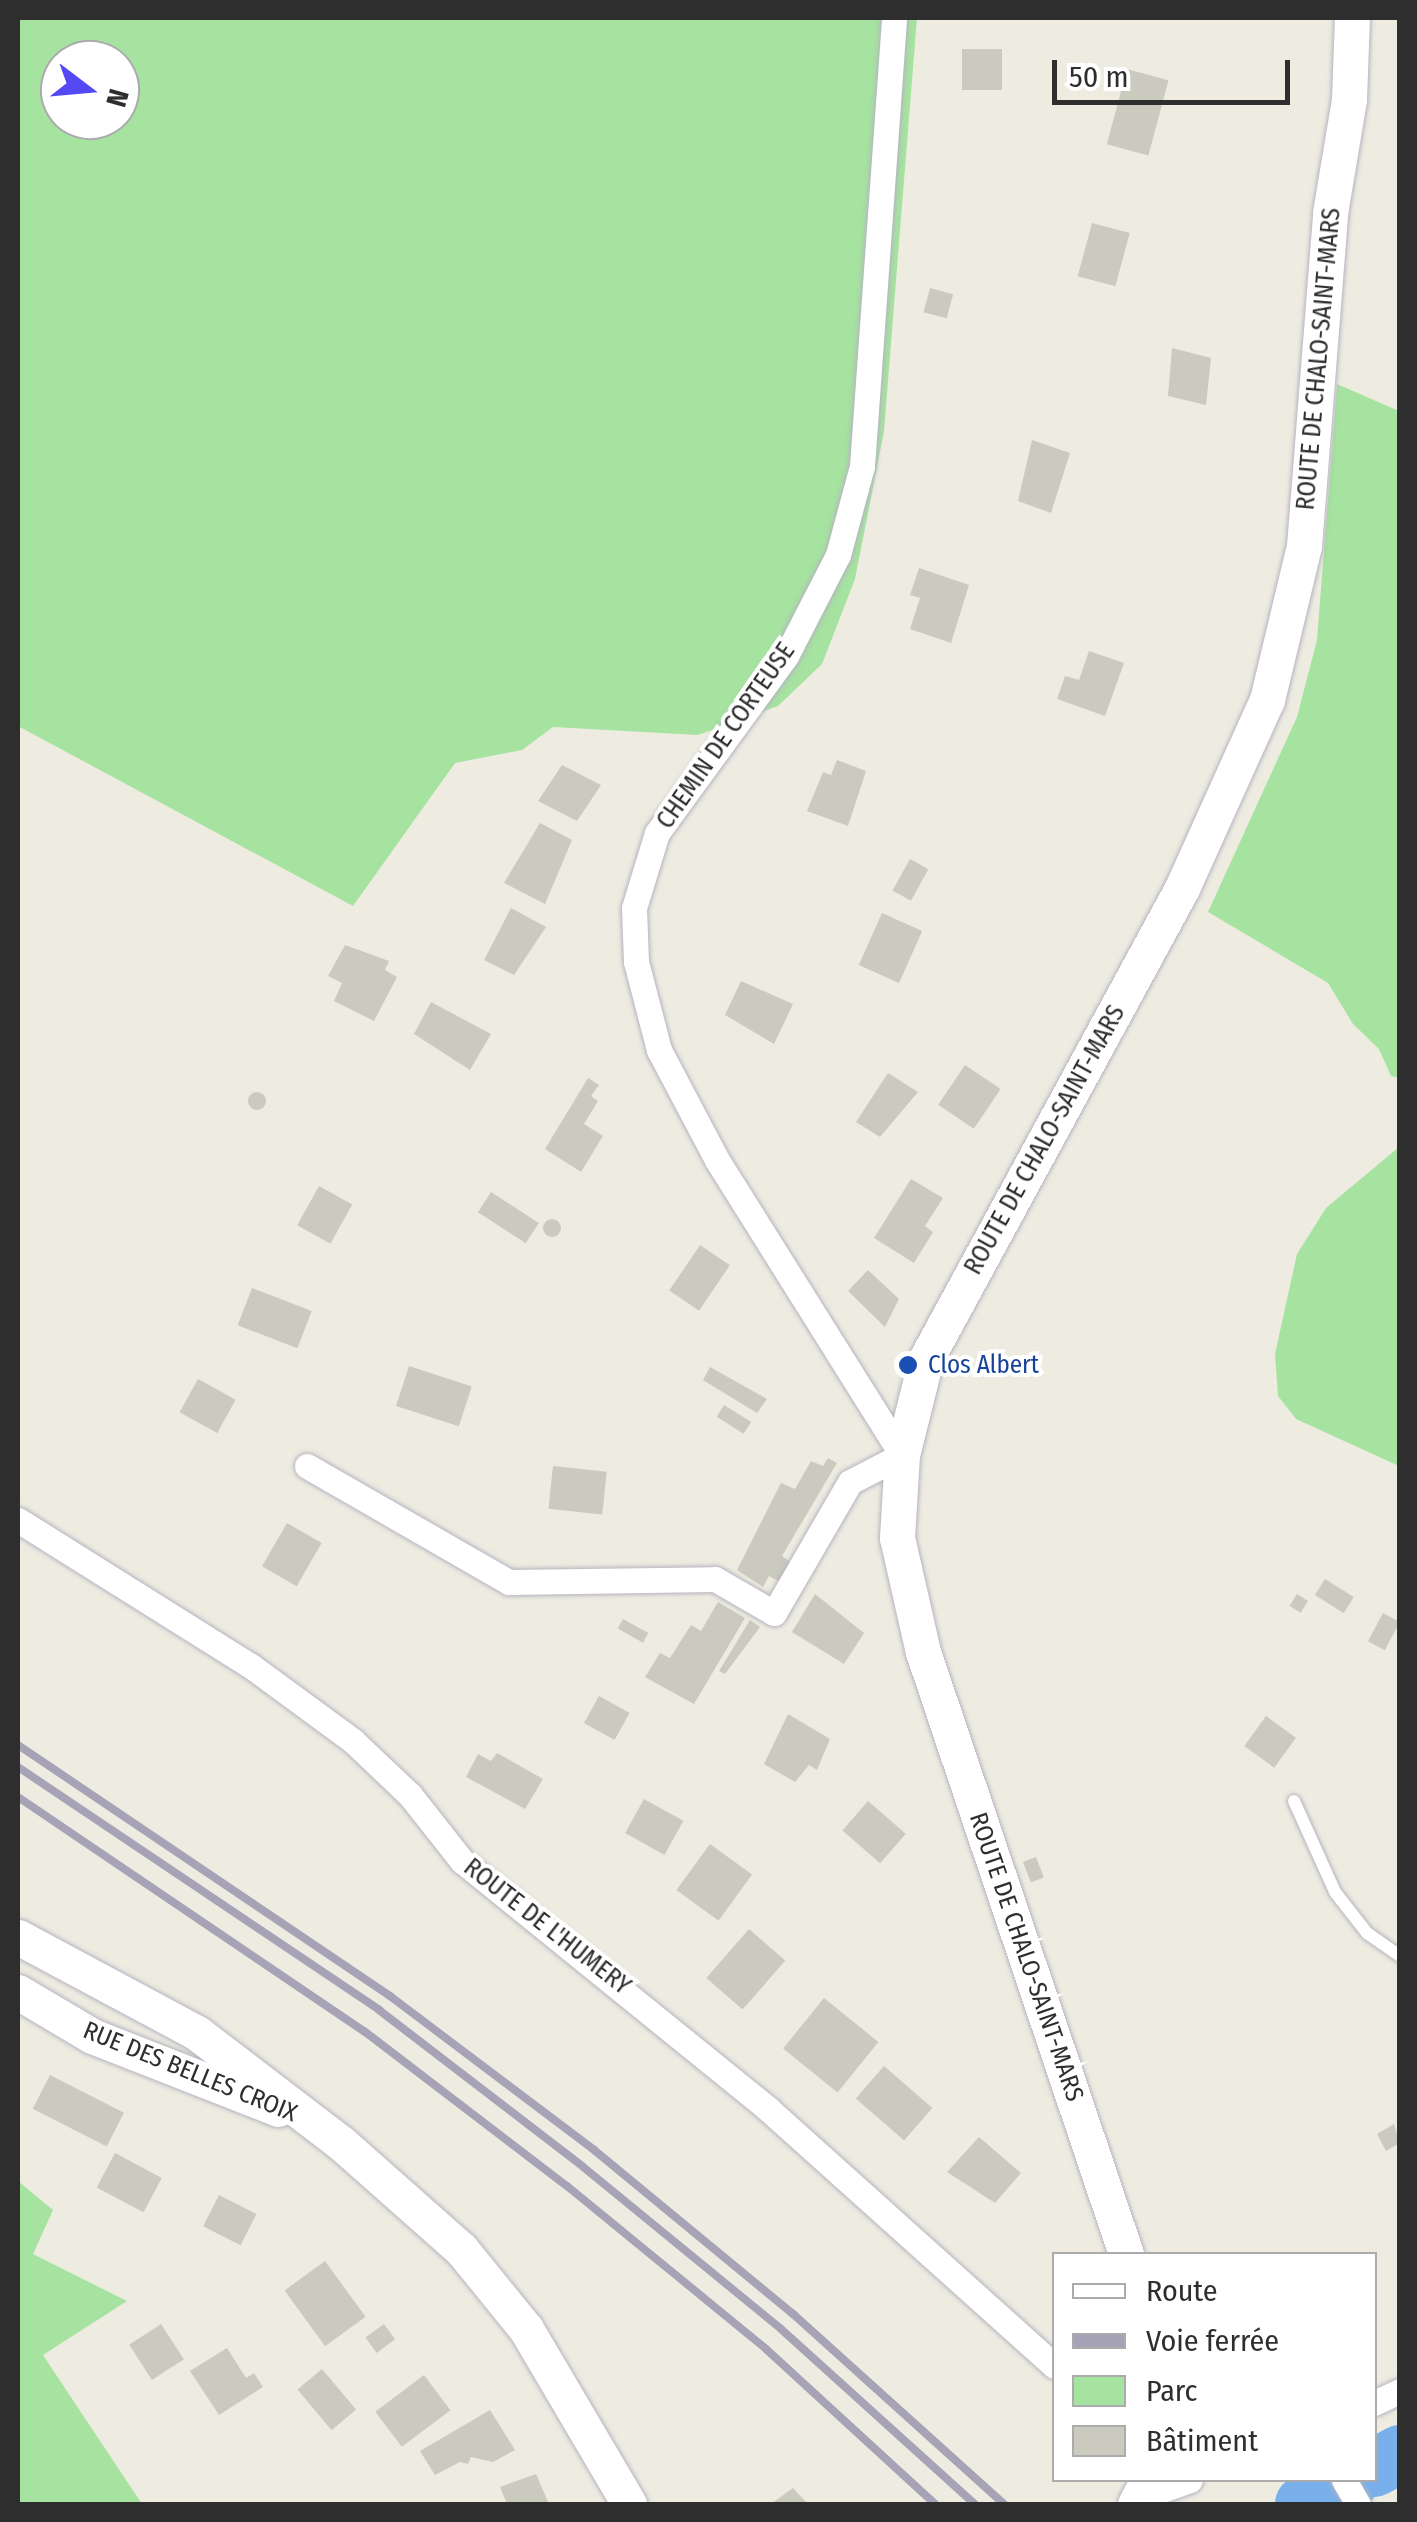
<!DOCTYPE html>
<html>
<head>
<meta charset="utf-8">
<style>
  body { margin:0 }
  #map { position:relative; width:1417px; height:2522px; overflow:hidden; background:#eeece1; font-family:"Fira Sans Condensed",sans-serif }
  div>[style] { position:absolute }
  .green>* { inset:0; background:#a6e2a0 }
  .river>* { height:58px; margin:-29px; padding:0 29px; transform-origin:29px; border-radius:29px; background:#79b0eb }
  .building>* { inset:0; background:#cacabf; transform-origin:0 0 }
  .round { border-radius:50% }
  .roads { filter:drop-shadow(0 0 2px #b5b4c0) drop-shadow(0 0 2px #b5b4c0) }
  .service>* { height:12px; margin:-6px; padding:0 6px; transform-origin:6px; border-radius:6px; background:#fff }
  .minor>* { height:25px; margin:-12.5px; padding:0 12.5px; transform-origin:12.5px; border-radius:12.5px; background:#fff }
  .secondary>* { height:35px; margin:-17.5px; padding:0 17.5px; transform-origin:17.5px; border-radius:17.5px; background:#fff }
  .rail>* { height:8px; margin:-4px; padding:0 4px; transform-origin:4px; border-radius:4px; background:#a6a3b7 }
  .dots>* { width:28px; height:28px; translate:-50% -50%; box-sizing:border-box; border:5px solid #fff; border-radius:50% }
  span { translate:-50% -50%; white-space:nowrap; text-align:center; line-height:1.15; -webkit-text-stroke:8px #fff; paint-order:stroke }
  .street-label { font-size:25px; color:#2e2e2e }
  .transit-label { font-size:25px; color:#164399 }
  .left { translate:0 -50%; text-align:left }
  .frame { position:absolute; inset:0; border:20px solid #2e2e2e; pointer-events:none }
  .legend { position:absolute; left:1052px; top:2252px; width:325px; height:230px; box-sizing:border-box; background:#fff; border:2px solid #ababab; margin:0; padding:12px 18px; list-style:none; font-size:30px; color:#2e2e2e }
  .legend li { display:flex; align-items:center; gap:20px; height:50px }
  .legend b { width:50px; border:2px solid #ababab }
  .north { position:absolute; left:40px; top:40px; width:100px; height:100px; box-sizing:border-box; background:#fff; border:2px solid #ababab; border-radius:50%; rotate:106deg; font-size:28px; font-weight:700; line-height:40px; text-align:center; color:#2e2e2e }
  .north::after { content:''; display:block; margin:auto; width:35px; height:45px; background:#5549f4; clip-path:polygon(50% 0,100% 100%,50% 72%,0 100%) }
  .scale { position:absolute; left:1052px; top:60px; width:238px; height:45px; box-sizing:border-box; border:5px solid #2e2e2e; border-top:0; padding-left:12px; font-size:30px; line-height:35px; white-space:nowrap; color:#2e2e2e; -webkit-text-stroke:8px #fff; paint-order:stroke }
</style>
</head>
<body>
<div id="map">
  <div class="green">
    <i style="clip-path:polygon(evenodd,18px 18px,917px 18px,884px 431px,855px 579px,822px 664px,778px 706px,698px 735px,553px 727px,522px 750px,455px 763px,353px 906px,18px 726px,18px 18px,60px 60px,120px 60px,120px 120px,60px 120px,60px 60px)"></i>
    <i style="clip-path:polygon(1337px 384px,1399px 411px,1399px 1078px,1391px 1076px,1379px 1049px,1353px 1024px,1328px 983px,1208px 912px,1297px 717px,1317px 640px)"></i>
    <i style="clip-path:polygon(1399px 1147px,1399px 1466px,1296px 1419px,1278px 1396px,1275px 1354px,1297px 1254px,1326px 1208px)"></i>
    <i style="clip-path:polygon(18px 2181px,53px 2210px,33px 2254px,127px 2301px,43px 2355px,142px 2504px,18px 2504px)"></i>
  </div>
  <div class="river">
    <i style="left:1374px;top:2468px;width:30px;rotate:-28deg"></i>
    <i style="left:1304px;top:2504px;width:53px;rotate:-27.1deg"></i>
  </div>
  <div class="building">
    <i style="left:962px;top:49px;width:40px;height:41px"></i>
    <i style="left:1127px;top:69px;width:43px;height:78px;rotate:15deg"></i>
    <i style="left:1092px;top:223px;width:39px;height:55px;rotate:15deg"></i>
    <i style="left:930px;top:288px;width:24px;height:25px;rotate:15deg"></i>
    <i style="clip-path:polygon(1172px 348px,1211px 358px,1206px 405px,1168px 396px)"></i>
    <i style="clip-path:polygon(1032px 440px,1070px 453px,1051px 513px,1018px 501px)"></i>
    <i style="clip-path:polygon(919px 568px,969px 585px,951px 643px,910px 629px,920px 598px,910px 595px)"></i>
    <i style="clip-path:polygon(1089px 651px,1124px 663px,1105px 716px,1057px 699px,1065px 676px,1079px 680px)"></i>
    <i style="clip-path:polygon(837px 760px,866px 771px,848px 826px,807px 811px,823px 772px,831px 775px)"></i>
    <i style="clip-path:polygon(562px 765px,601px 785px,577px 821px,538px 801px)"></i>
    <i style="clip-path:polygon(540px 823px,572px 840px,545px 904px,504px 883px)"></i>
    <i style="left:910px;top:859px;width:21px;height:36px;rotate:29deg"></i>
    <i style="clip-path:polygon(511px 908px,546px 927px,514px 975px,484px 960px)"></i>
    <i style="left:882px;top:913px;width:44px;height:57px;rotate:24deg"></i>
    <i style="clip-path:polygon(345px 945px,389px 961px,385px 970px,397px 977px,374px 1021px,334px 1001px,342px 983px,328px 976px)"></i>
    <i style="clip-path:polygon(741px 981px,793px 1004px,774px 1044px,725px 1015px)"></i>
    <i style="clip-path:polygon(431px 1002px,491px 1034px,470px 1070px,414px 1034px)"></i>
    <i style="left:965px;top:1065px;width:43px;height:48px;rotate:34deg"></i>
    <i style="clip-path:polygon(888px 1073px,918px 1092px,880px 1137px,856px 1122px)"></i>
    <i style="clip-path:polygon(588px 1078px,599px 1085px,591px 1096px,598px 1101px,584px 1124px,603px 1136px,581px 1172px,545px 1149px)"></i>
    <i class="round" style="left:248px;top:1092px;width:18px;height:18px"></i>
    <i style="clip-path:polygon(911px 1179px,943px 1198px,925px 1226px,933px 1232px,914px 1263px,874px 1238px)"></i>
    <i style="left:319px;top:1186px;width:38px;height:45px;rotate:29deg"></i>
    <i style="left:491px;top:1192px;width:57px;height:24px;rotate:33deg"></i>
    <i class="round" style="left:543px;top:1219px;width:18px;height:18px"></i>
    <i style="left:700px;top:1245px;width:36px;height:55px;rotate:34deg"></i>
    <i style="clip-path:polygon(868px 1270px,899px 1299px,885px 1327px,848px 1291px)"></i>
    <i style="left:252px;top:1288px;width:64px;height:40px;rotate:21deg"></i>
    <i style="left:409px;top:1366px;width:66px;height:42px;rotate:18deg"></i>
    <i style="clip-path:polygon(710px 1367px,767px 1399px,757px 1413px,703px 1380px)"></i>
    <i style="left:198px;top:1379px;width:43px;height:38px;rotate:29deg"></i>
    <i style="left:724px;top:1405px;width:32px;height:14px;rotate:32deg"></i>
    <i style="clip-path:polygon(828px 1458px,837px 1463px,782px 1556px,792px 1563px,780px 1582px,769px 1576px,763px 1587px,737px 1570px,781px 1483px,795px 1489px,811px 1461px,823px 1466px)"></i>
    <i style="left:553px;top:1466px;width:54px;height:43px;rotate:6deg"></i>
    <i style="left:287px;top:1523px;width:40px;height:50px;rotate:30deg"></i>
    <i style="left:1325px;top:1579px;width:34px;height:19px;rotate:32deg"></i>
    <i style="clip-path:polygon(815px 1594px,864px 1633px,844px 1664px,792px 1632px)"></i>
    <i style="left:1297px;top:1594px;width:13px;height:14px;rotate:32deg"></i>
    <i style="clip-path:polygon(718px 1602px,745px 1618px,694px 1704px,645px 1677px,660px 1653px,670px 1658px,691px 1625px,701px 1631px)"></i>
    <i style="left:1383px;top:1613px;width:19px;height:32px;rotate:28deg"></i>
    <i style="left:623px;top:1619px;width:29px;height:11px;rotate:29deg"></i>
    <i style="clip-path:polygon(750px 1620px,760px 1627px,725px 1674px,719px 1671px)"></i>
    <i style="left:599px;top:1696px;width:35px;height:31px;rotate:29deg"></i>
    <i style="clip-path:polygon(788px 1714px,830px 1739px,817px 1770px,809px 1765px,795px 1782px,764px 1764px)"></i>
    <i style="left:1266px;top:1716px;width:37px;height:37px;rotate:36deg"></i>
    <i style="clip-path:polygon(497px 1753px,543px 1779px,525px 1809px,466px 1777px,478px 1754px,491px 1761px)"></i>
    <i style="left:644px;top:1799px;width:45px;height:39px;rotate:29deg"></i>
    <i style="left:868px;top:1801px;width:50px;height:39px;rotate:41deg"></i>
    <i style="left:710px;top:1844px;width:52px;height:57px;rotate:36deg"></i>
    <i style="left:1036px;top:1857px;width:22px;height:14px;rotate:69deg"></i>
    <i style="left:749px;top:1929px;width:48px;height:65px;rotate:41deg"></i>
    <i style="left:824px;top:1998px;width:70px;height:65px;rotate:39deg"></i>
    <i style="left:884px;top:2066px;width:64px;height:43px;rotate:41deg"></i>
    <i style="left:50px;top:2075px;width:83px;height:38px;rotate:27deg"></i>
    <i style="clip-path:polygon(1394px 2124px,1400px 2143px,1386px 2151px,1377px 2134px)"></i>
    <i style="clip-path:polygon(979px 2137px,1021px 2173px,995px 2203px,947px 2172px)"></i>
    <i style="left:115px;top:2153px;width:53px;height:39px;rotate:28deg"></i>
    <i style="left:219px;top:2195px;width:42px;height:35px;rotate:27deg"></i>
    <i style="left:325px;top:2261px;width:69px;height:50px;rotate:54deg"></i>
    <i style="left:161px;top:2324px;width:42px;height:38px;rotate:57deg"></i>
    <i style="left:384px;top:2324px;width:19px;height:23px;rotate:54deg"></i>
    <i style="clip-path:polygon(227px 2348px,246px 2378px,254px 2373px,263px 2387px,219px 2415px,190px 2371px)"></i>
    <i style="left:322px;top:2369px;width:53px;height:32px;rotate:50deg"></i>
    <i style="left:424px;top:2375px;width:44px;height:61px;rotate:53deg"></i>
    <i style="clip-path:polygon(490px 2410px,515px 2450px,493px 2462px,471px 2457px,468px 2464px,460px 2462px,435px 2475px,420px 2451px)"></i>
    <i style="clip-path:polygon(536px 2474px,549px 2504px,507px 2504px,500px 2487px)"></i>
    <i style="clip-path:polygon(793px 2488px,808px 2504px,770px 2504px,775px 2501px)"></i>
  </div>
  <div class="roads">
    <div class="service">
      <i style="left:1294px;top:1801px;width:100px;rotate:65.7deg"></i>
      <i style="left:1335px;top:1892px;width:52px;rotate:52deg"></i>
      <i style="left:1367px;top:1933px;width:40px;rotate:34.9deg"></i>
    </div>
    <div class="minor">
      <i style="left:307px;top:1466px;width:233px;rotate:29.9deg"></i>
      <i style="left:509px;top:1582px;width:206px;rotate:-0.8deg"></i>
      <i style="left:715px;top:1579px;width:68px;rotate:30deg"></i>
      <i style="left:774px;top:1613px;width:151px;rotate:-59.9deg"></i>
      <i style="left:850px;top:1482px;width:59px;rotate:-27.4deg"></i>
      <i style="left:902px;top:1455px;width:348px;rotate:-122.1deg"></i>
      <i style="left:717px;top:1160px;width:124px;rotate:-117.8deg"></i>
      <i style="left:659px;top:1050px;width:91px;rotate:-104.6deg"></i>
      <i style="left:636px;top:962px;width:54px;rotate:-92.1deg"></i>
      <i style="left:634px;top:908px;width:78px;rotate:-73deg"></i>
      <i style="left:657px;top:833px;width:219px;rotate:-53.9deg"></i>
      <i style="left:786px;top:656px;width:114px;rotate:-62.8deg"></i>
      <i style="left:838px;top:555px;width:92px;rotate:-74.9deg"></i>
      <i style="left:862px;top:466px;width:449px;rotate:-85.9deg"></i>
      <i style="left:18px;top:1520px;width:275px;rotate:32.1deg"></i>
      <i style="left:251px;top:1666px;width:127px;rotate:36.3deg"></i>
      <i style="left:353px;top:1741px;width:79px;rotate:43.5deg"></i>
      <i style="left:410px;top:1795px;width:84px;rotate:51.8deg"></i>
      <i style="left:462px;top:1861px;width:394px;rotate:39deg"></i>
      <i style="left:768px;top:2109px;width:385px;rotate:41.9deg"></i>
      <i style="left:1374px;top:2403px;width:29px;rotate:-25deg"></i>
      <i style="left:1344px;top:2480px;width:28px;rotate:60deg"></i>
      <i style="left:1140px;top:2498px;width:53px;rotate:-19.8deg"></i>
    </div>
    <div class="secondary">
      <i style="left:18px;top:1937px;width:203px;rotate:28.2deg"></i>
      <i style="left:197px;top:2033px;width:181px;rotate:37.4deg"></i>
      <i style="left:341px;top:2143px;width:160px;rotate:41.5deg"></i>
      <i style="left:461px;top:2249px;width:103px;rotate:50.9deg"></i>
      <i style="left:526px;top:2329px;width:203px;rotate:59.5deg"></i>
      <i style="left:18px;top:1992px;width:86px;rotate:30.7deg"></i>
      <i style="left:92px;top:2036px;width:200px;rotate:21.4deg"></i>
      <i style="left:1126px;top:2254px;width:635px;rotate:-108.63deg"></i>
      <i style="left:923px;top:1652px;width:117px;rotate:-102.8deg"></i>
      <i style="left:897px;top:1538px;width:83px;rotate:-86.6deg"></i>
      <i style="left:902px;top:1455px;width:99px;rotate:-76deg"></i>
      <i style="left:926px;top:1359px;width:536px;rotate:-61.47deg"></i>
      <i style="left:1182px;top:888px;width:206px;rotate:-65.7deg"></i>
      <i style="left:1267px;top:700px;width:158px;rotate:-76.5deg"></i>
      <i style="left:1304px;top:546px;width:334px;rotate:-85.5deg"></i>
      <i style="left:1330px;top:213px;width:116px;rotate:-80.5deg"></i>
      <i style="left:1349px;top:99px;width:81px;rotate:-87.9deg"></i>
      <i style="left:1135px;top:2504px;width:27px;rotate:-62deg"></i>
    </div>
  </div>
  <div class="rail">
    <i style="left:18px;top:1745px;width:449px;rotate:34deg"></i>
    <i style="left:390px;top:1996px;width:256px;rotate:37deg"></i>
    <i style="left:594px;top:2150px;width:258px;rotate:39.5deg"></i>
    <i style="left:793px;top:2314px;width:284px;rotate:42deg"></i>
    <i style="left:18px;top:1767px;width:435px;rotate:33.9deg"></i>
    <i style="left:379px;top:2010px;width:256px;rotate:37.5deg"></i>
    <i style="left:582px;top:2166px;width:257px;rotate:39.3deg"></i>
    <i style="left:781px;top:2329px;width:261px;rotate:42.1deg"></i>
    <i style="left:18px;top:1797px;width:418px;rotate:34.1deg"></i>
    <i style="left:364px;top:2031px;width:255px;rotate:37.4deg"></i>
    <i style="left:567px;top:2186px;width:257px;rotate:39.3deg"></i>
    <i style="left:766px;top:2349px;width:229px;rotate:42.5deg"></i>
  </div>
  <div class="dots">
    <i style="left:908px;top:1365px;background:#1a4fb4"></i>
  </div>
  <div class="street-label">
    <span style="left:1319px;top:359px;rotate:-85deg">ROUTE DE CHALO-SAINT-MARS</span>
    <span style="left:726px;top:736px;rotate:-55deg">CHEMIN DE CORTEUSE</span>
    <span style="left:1045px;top:1140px;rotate:-61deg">ROUTE DE CHALO-SAINT-MARS</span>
    <span style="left:547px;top:1927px;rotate:38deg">ROUTE DE L'HUMERY</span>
    <span style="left:1026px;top:1957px;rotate:71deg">ROUTE DE CHALO-SAINT-MARS</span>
    <span style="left:190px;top:2072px;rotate:22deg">RUE DES BELLES CROIX</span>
  </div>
  <div class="transit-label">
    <span class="left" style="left:928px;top:1365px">Clos Albert</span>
  </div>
  <div class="frame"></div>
  <ul class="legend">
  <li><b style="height:12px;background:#fff"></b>Route</li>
  <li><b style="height:12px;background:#a6a3b7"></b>Voie ferrée</li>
  <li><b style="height:28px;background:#a6e2a0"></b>Parc</li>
  <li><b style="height:28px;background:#cacabf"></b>Bâtiment</li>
  </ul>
  <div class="north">N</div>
  <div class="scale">50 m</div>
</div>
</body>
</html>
